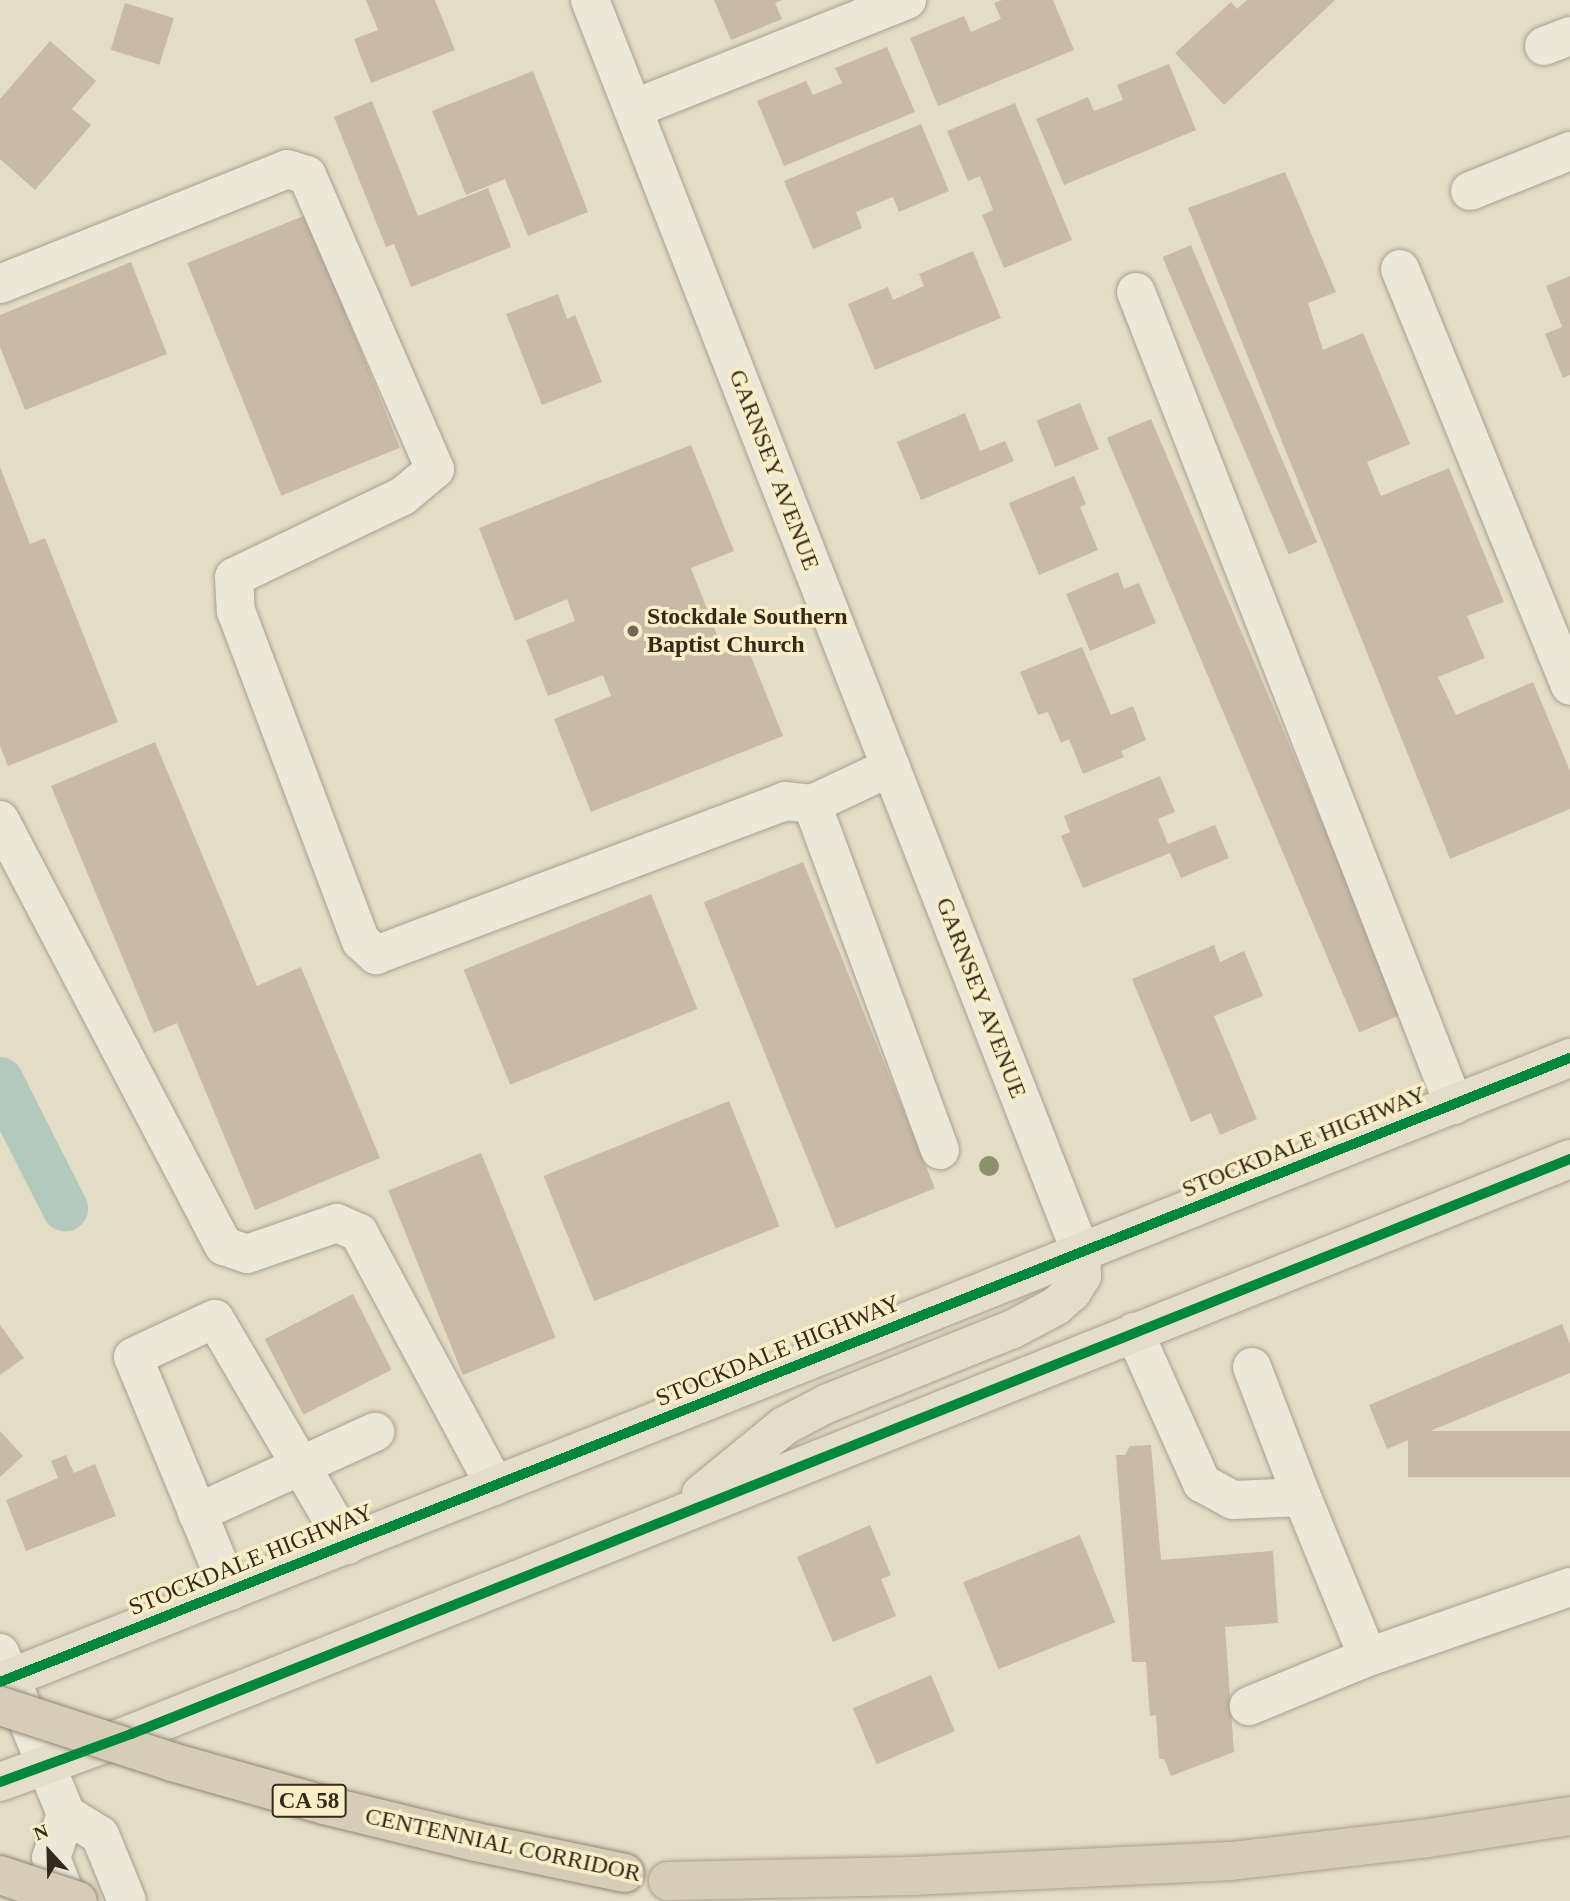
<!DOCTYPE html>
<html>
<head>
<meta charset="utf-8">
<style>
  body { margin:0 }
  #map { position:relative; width:1570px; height:1901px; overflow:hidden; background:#e4ddc5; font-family:Georgia,serif }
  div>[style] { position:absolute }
  .canal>* { height:46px; margin:-23px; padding:0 23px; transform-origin:23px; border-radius:23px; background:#b3c9bd }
  .building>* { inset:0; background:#c8baa6; transform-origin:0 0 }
  .roads { filter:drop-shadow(0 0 2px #a8a090) drop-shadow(0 0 2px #a8a090) }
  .minor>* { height:38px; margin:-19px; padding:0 19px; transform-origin:19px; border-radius:19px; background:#ebe7d9 }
  .major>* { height:38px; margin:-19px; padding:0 19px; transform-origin:19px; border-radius:19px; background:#e3ddc9 }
  .highway>* { height:38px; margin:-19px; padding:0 19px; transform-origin:19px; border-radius:19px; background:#d7cdb7 }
  .bridges { filter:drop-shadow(0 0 2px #8d8677) drop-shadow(0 0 2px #8d8677) }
  .highway-bridge>* { height:38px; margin:-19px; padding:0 19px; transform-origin:19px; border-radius:19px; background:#d7cdb7 }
  .cycleway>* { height:10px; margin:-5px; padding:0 5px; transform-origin:5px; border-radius:5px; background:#00873e }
  .trees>* { width:20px; height:20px; margin:-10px; border-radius:50%; background:#8b9269 }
  .dots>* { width:19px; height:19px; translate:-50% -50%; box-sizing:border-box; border:4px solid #f8eec8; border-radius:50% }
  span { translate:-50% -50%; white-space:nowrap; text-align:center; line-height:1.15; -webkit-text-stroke:7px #f8eec8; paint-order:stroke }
  .shield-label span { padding:2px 5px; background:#f8eec8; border:2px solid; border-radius:5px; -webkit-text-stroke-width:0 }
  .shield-label { font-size:23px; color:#362919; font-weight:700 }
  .street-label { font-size:24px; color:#362919 }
  .poi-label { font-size:24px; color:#362919; font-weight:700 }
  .left { translate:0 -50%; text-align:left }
  .north { position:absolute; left:14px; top:1817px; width:70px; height:70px; -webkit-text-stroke:5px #f8eec8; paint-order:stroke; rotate:338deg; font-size:19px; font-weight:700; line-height:28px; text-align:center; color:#362919 }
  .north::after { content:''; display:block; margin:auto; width:24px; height:32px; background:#362919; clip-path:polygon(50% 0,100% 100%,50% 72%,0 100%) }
</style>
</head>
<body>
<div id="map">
  <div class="canal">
    <i style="left:0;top:1080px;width:144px;rotate:63.1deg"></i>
  </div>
  <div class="building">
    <i style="clip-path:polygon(366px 0,435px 0,455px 50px,371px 83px,354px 39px,378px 30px)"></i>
    <i style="clip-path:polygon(714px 0,782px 0,775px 3px,782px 19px,731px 40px)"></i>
    <i style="clip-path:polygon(1002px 0,1053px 0,1074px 50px,938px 106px,910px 38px,964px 16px,971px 32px,1001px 19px,994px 3px)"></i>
    <i style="clip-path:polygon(1247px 0,1335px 0,1224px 105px,1175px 53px,1231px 2px,1237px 9px)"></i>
    <i style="left:125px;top:3px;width:51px;height:49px;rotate:17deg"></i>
    <i style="clip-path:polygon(50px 41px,96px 81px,72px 109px,91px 125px,35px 190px,0 159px,0 99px)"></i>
    <i style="clip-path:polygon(887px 47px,915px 112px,784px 166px,757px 101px,806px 81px,813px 95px,842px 83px,835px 68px)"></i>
    <i style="clip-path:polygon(1169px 64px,1196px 130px,1064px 185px,1036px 119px,1088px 97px,1094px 111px,1123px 100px,1117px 85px)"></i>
    <i style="clip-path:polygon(533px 71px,588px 212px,528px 236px,505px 179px,466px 195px,432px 111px)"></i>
    <i style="clip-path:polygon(372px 101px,418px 216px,488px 188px,511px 247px,411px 287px,394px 244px,386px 247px,334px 117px)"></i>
    <i style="clip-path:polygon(1015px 103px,1072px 240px,1004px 268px,982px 215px,993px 210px,980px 176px,968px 181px,947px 131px)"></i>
    <i style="clip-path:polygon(921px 124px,949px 191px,899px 212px,893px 197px,856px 212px,862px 228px,813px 249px,784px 181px)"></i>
    <i style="clip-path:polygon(1285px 172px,1336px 292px,1308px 303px,1323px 350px,1363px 333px,1410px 444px,1367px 462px,1381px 496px,1449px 468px,1504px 602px,1467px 616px,1485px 658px,1438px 677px,1456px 715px,1533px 682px,1570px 771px,1570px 809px,1450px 859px,1188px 208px)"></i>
    <i style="left:306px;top:215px;width:251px;height:128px;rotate:68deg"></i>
    <i style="left:1191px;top:245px;width:323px;height:31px;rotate:67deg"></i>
    <i style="clip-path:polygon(973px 251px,1001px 318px,875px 370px,848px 304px,888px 287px,893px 300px,924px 286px,919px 274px)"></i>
    <i style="clip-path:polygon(131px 262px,167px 354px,25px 410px,0 347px,0 315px)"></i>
    <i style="clip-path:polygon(1570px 276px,1570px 375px,1563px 378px,1545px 334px,1562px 327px,1546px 286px)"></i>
    <i style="clip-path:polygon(558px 294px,567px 319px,575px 315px,602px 382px,542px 405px,506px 314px)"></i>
    <i style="left:1080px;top:403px;width:50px;height:47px;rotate:68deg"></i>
    <i style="clip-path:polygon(965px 413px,980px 451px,1005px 441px,1014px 461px,921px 500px,897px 442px)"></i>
    <i style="left:1151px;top:419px;width:646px;height:48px;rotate:67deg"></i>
    <i style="clip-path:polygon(691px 445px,734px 551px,691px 568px,724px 653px,746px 644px,783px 736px,591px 812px,554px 719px,611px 696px,603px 675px,548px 696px,526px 640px,575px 621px,567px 599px,515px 621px,479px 528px)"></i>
    <i style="clip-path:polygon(0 467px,30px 544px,45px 538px,118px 722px,8px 766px,0 746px)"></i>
    <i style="clip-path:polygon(1074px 476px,1086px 504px,1080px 507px,1098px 550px,1039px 575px,1009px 503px)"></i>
    <i style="clip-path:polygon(1118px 572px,1124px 589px,1139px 583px,1156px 623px,1090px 651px,1066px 594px)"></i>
    <i style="clip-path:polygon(1082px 647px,1111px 715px,1133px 706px,1146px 740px,1121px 751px,1124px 757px,1083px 774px,1069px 739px,1061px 743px,1048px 712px,1038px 715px,1020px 672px)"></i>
    <i style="clip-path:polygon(155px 742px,257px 986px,301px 967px,380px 1158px,255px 1210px,177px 1023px,154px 1033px,51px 786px)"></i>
    <i style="clip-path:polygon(1160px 776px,1175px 812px,1158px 819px,1168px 844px,1215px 825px,1229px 858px,1181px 878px,1170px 853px,1083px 888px,1061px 836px,1070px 832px,1064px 816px)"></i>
    <i style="left:803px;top:862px;width:352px;height:107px;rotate:68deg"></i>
    <i style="left:651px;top:894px;width:124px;height:202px;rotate:68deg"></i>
    <i style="clip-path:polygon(1214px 945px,1220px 962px,1244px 951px,1263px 996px,1214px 1016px,1257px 1119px,1220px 1135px,1211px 1113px,1191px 1122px,1132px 979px)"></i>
    <i style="left:729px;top:1101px;width:135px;height:200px;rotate:68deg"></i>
    <i style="left:481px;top:1153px;width:199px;height:100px;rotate:68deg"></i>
    <i style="left:353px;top:1294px;width:85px;height:99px;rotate:63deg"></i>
    <i style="clip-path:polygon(1562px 1324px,1570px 1344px,1570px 1373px,1387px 1449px,1369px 1405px)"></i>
    <i style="clip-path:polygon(0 1325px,24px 1358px,0 1375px)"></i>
    <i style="clip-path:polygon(0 1431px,23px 1456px,0 1477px)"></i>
    <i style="left:1570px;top:1431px;width:46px;height:162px;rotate:90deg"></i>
    <i style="clip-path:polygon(1151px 1445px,1161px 1560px,1273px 1551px,1278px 1623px,1225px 1627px,1234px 1752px,1171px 1776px,1164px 1759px,1159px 1759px,1156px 1715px,1150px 1716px,1146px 1662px,1132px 1662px,1116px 1455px,1125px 1455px,1130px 1446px)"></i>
    <i style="clip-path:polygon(66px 1455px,74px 1473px,95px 1464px,116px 1516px,26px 1551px,6px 1500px,58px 1478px,51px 1461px)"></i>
    <i style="clip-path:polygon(870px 1525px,891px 1575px,881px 1579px,896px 1616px,833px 1642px,797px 1557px)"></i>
    <i style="left:1080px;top:1535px;width:94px;height:126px;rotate:68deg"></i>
    <i style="left:931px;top:1675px;width:61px;height:85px;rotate:67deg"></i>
  </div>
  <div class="roads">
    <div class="minor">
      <i style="left:590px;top:0;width:1346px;rotate:68.6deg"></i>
      <i style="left:1544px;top:46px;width:28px;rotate:-21deg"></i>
      <i style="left:633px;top:109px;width:295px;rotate:-21.7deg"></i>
      <i style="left:1470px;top:191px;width:108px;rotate:-21.8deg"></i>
      <i style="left:1400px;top:269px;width:450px;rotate:67.8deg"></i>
      <i style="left:0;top:284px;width:309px;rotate:-21.8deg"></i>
      <i style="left:287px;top:169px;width:21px;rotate:17deg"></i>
      <i style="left:307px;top:175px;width:321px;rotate:66.5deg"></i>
      <i style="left:435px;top:469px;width:42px;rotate:139.8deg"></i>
      <i style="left:403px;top:496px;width:187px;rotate:154.4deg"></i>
      <i style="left:234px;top:577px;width:34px;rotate:87deg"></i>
      <i style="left:236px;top:611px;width:353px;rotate:69.3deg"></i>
      <i style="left:361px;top:941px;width:21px;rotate:43deg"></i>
      <i style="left:376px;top:955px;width:437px;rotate:-20.6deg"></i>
      <i style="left:785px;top:801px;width:27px;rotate:6deg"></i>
      <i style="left:812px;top:804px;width:369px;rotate:69.7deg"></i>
      <i style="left:1136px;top:292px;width:873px;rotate:68.64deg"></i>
      <i style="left:812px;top:804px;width:87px;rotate:-25.1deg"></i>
      <i style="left:0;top:820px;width:481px;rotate:62.3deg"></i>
      <i style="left:224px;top:1246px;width:24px;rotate:19deg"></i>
      <i style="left:247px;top:1254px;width:95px;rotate:-19deg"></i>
      <i style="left:337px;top:1223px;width:24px;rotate:24deg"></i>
      <i style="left:359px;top:1233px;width:287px;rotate:61.7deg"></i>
      <i style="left:1134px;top:1332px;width:166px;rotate:65.8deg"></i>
      <i style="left:1202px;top:1483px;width:35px;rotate:29deg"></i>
      <i style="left:1233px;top:1500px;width:69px;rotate:-2.5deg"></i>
      <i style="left:1302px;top:1497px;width:173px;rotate:67.6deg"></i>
      <i style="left:1368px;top:1657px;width:129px;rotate:157.6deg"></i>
      <i style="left:1252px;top:1367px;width:139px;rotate:69deg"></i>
      <i style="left:197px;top:1513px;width:196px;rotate:-24.5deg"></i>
      <i style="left:230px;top:1591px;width:253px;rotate:-112.5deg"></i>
      <i style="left:133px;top:1357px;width:90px;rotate:-24.9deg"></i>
      <i style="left:215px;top:1319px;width:262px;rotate:59.7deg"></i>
      <i style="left:0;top:1653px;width:174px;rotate:67.7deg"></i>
      <i style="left:66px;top:1814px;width:40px;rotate:32deg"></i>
      <i style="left:100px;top:1835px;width:71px;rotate:67.8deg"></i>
      <i style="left:1368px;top:1657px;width:214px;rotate:-19.1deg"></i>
      <i style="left:66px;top:1814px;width:46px;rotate:108.8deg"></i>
      <i style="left:51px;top:1858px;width:46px;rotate:68.4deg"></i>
    </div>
    <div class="major">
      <i style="left:701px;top:1494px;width:107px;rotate:-39.3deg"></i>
      <i style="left:784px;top:1426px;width:47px;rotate:-27.6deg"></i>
      <i style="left:826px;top:1404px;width:201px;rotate:-21.9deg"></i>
      <i style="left:1013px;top:1329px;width:49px;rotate:-28.1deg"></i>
      <i style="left:1056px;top:1306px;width:21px;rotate:-41deg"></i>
      <i style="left:1072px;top:1292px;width:19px;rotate:-58deg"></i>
      <i style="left:1082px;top:1276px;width:23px;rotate:-92deg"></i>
      <i style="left:0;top:1682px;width:1689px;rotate:-21.68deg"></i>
      <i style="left:0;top:1782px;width:140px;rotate:-20.1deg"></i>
      <i style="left:131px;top:1734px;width:1550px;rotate:-21.78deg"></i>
    </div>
    <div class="highway">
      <i style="left:668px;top:1881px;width:244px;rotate:-1.2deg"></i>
      <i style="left:912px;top:1876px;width:319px;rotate:-2.7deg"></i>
      <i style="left:1231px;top:1861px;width:192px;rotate:-6.6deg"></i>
      <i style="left:1422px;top:1839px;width:150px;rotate:-8.8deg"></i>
    </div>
  </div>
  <div class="bridges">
    <div class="highway-bridge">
      <i style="left:0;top:1706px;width:181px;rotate:18deg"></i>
      <i style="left:172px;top:1762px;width:158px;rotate:15.8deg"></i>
      <i style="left:324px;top:1805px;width:156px;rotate:13.7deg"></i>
      <i style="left:476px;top:1842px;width:152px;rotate:11.8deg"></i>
      <i style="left:0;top:1875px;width:82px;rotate:18.4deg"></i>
    </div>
  </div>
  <div class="cycleway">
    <i style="left:0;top:1682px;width:1689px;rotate:-21.68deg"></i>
    <i style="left:0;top:1782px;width:140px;rotate:-20.1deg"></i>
    <i style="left:131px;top:1734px;width:1550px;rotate:-21.78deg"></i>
  </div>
  <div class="trees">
    <i style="left:989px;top:1166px"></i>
  </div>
  <div class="dots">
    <i style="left:633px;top:631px;background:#736855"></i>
  </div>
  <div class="shield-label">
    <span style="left:309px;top:1801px">CA 58</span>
  </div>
  <div class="street-label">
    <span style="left:774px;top:470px;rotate:69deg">GARNSEY AVENUE</span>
    <span style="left:981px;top:998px;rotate:69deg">GARNSEY AVENUE</span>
    <span style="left:1304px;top:1142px;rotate:-22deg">STOCKDALE HIGHWAY</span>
    <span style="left:778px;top:1351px;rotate:-22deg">STOCKDALE HIGHWAY</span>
    <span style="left:251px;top:1560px;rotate:-22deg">STOCKDALE HIGHWAY</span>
    <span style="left:503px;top:1845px;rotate:12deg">CENTENNIAL CORRIDOR</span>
  </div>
  <div class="poi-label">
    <span class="left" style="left:647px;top:631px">Stockdale Southern<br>Baptist Church</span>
  </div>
  <div class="north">N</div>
</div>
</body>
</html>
